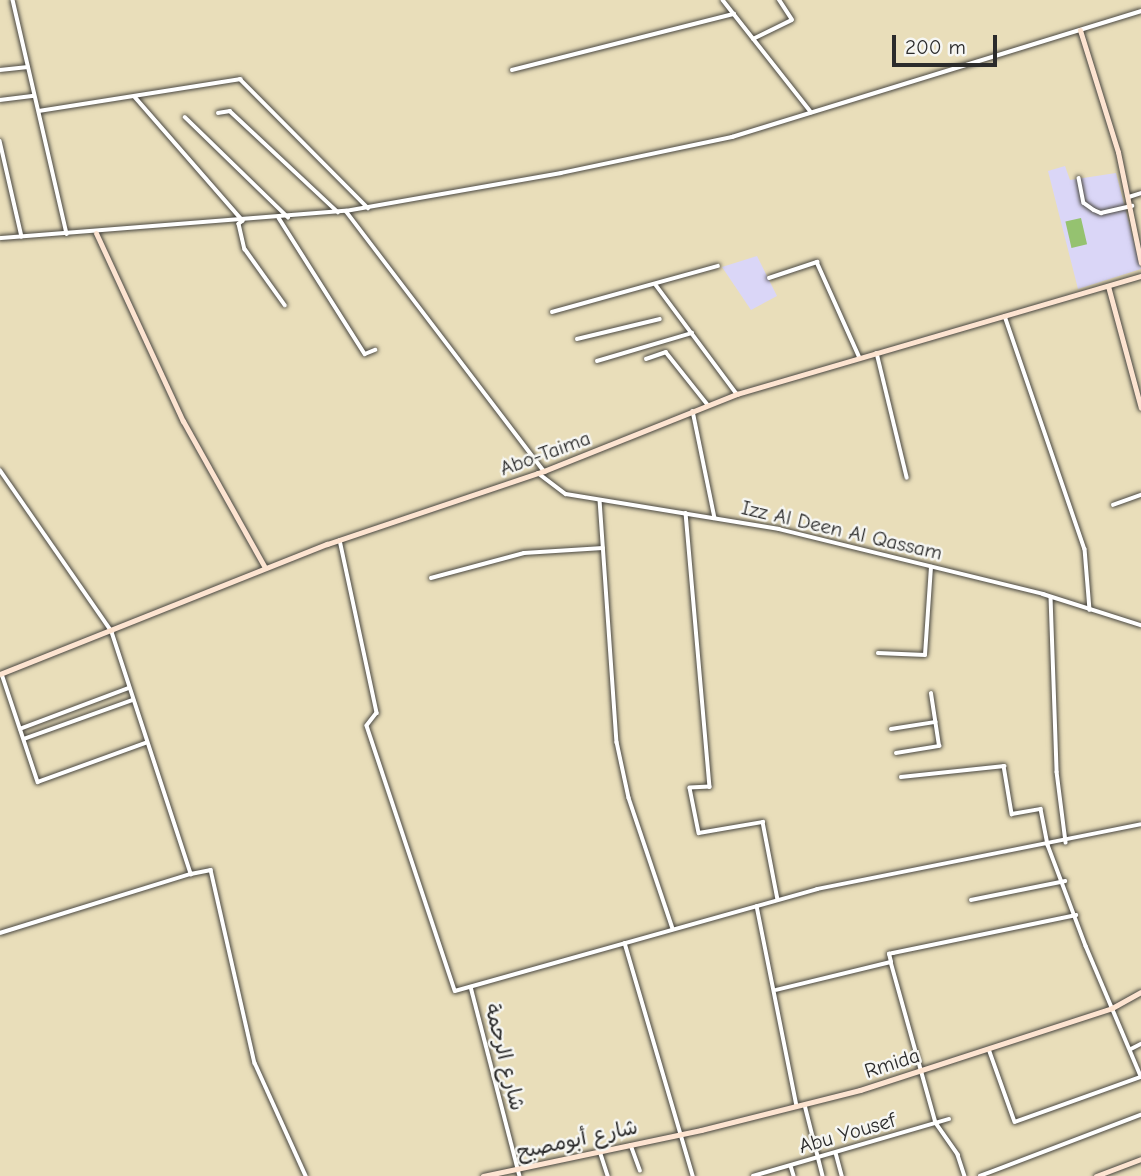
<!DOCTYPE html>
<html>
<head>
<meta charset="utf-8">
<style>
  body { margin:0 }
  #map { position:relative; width:1141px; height:1176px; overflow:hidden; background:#e9deba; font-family:"Comic Neue","Playpen Sans Arabic",sans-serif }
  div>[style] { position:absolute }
  .built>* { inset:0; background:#dad6f7 }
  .green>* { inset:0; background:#95c270; transform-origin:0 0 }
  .roads { filter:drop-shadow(0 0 2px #484640) drop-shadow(0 0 2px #484640) }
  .street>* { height:3.5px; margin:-1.75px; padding:0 1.75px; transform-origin:1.75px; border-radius:1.75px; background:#fff }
  .secondary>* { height:5px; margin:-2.5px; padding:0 2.5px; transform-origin:2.5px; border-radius:2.5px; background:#fde4d1 }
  span { translate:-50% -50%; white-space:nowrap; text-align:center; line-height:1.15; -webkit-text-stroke:5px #f6f6f2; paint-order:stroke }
  .street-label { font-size:21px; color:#2b2b2b }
  .scale { position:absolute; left:892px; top:35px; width:105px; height:32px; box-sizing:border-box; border:4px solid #2b2b2b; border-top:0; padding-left:9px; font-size:21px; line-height:24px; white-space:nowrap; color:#2b2b2b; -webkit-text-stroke:5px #f6f6f2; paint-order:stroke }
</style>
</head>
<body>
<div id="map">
  <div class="built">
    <i style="clip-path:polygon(1065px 166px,1070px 180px,1116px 173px,1141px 269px,1078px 289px,1048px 171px)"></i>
    <i style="clip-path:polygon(757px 256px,777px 296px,751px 310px,722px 267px)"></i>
  </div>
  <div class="green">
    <i style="left:1081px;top:218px;width:27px;height:16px;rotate:77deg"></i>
  </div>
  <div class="roads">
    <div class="street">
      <i style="left:13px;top:0;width:240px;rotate:77deg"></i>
      <i style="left:723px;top:0;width:18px;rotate:52deg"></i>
      <i style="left:753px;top:39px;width:43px;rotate:-26deg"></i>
      <i style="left:792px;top:20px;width:24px;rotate:-123deg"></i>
      <i style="left:0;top:70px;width:28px;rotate:-6deg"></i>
      <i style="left:512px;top:70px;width:229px;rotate:-14.2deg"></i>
      <i style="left:734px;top:14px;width:125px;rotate:51.8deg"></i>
      <i style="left:135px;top:97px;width:164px;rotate:48.9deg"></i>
      <i style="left:243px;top:221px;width:5px;rotate:143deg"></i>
      <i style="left:239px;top:224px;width:26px;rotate:77deg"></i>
      <i style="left:245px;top:249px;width:69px;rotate:54.5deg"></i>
      <i style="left:0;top:100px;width:34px;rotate:-7deg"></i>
      <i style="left:39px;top:111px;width:204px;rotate:-9deg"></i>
      <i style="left:240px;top:79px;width:182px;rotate:45.2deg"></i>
      <i style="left:218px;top:113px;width:12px;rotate:-9deg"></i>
      <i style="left:230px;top:111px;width:148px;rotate:43.1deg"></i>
      <i style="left:185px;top:117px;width:144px;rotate:44.2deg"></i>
      <i style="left:0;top:141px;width:98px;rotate:77.1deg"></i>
      <i style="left:1079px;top:178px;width:25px;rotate:79deg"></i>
      <i style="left:1084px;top:203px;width:12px;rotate:35deg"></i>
      <i style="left:1094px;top:210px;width:8px;rotate:23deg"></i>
      <i style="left:1101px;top:213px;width:32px;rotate:-13deg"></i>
      <i style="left:1129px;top:197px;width:13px;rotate:-18deg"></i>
      <i style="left:346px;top:211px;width:327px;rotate:52.7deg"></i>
      <i style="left:279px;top:218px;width:161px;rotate:57.7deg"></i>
      <i style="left:365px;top:354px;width:11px;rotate:-22deg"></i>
      <i style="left:0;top:238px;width:347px;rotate:-4.5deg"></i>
      <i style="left:346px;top:211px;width:218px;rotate:-10deg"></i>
      <i style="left:561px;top:173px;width:175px;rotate:-11.9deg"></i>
      <i style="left:732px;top:137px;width:428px;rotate:-17.1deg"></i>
      <i style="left:769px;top:278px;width:51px;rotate:-18.4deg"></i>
      <i style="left:817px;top:262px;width:105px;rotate:65.9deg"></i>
      <i style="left:656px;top:285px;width:136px;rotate:53.4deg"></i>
      <i style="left:552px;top:312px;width:172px;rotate:-15.5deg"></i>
      <i style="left:1005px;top:316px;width:246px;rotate:71.1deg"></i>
      <i style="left:1085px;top:549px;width:61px;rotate:85.3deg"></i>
      <i style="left:577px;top:339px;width:85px;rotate:-13.5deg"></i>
      <i style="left:877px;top:353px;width:128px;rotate:76.4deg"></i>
      <i style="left:646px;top:359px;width:21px;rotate:-19deg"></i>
      <i style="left:666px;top:352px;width:68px;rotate:51.6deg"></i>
      <i style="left:597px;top:361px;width:99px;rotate:-16.4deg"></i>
      <i style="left:693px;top:411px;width:109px;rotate:78.4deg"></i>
      <i style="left:0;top:470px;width:197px;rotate:55.3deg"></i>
      <i style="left:112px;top:632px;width:255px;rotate:71.9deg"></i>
      <i style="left:191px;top:874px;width:20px;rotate:-11deg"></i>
      <i style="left:211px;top:870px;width:198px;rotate:77.2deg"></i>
      <i style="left:255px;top:1063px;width:124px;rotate:65.7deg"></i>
      <i style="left:538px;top:473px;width:35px;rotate:37deg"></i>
      <i style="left:566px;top:494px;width:216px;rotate:9.3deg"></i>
      <i style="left:779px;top:529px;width:272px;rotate:13.8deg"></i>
      <i style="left:1043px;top:594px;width:103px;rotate:17.6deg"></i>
      <i style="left:600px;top:500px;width:243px;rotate:86deg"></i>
      <i style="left:617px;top:742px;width:57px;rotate:77.9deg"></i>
      <i style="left:629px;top:798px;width:138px;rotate:71.4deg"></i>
      <i style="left:1113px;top:505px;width:30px;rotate:-20deg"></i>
      <i style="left:686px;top:513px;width:275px;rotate:85deg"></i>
      <i style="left:710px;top:787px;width:20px;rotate:177deg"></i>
      <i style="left:690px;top:788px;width:46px;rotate:78.7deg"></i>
      <i style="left:699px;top:833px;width:65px;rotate:-9.8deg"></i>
      <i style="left:763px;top:822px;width:79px;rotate:79.1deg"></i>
      <i style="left:340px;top:540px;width:177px;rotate:77.9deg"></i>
      <i style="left:377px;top:713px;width:16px;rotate:128deg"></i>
      <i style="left:367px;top:726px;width:279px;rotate:71.6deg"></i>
      <i style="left:455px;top:991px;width:376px;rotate:-15.7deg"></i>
      <i style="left:817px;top:889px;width:330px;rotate:-11.3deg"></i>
      <i style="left:431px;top:578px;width:96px;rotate:-15deg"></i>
      <i style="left:524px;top:553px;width:79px;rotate:-3.6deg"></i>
      <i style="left:1051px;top:597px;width:175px;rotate:88deg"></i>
      <i style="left:1057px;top:772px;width:71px;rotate:82.7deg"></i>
      <i style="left:878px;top:653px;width:47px;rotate:2.4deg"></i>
      <i style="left:925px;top:655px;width:88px;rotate:-86.1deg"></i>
      <i style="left:2px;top:674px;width:114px;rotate:71.6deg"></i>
      <i style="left:38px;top:782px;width:114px;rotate:-20deg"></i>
      <i style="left:20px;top:729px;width:116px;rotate:-20.6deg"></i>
      <i style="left:891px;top:729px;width:45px;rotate:-9deg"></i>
      <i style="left:24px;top:739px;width:116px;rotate:-19.7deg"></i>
      <i style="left:896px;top:753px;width:44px;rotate:-9.2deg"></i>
      <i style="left:939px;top:746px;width:53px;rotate:-98.7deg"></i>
      <i style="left:901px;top:777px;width:104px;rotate:-6.1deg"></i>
      <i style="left:1004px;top:766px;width:49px;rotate:80.5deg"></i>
      <i style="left:1012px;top:814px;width:29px;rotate:-10deg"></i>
      <i style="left:1041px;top:809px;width:37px;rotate:79deg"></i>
      <i style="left:1048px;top:845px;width:108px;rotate:69.4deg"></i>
      <i style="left:1086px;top:946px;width:141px;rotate:67.1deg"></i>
      <i style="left:971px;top:900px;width:96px;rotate:-11.4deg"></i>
      <i style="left:757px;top:906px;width:204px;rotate:78.7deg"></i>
      <i style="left:0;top:933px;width:200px;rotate:-17.2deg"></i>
      <i style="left:625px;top:943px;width:243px;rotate:73.7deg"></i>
      <i style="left:891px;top:962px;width:8px;rotate:-104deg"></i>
      <i style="left:889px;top:954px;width:4px;rotate:-14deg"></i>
      <i style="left:893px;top:953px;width:187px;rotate:-11.7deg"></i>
      <i style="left:471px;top:987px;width:195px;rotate:75.5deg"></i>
      <i style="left:776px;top:990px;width:118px;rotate:-13.7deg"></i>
      <i style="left:891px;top:962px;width:167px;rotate:74.4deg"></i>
      <i style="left:936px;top:1123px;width:39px;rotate:55deg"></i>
      <i style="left:958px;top:1155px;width:22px;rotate:72deg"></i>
      <i style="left:989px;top:1049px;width:77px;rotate:70.4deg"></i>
      <i style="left:1015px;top:1122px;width:134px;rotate:-19.7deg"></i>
      <i style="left:1131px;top:1049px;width:11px;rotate:-27deg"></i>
      <i style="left:805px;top:1105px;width:73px;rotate:75.8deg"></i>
      <i style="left:631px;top:1145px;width:27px;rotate:70deg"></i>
      <i style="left:600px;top:1151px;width:26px;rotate:72deg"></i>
      <i style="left:836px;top:1153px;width:24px;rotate:75deg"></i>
      <i style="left:791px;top:1166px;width:10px;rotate:73deg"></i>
      <i style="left:753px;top:1176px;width:204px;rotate:-16.2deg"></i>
      <i style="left:980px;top:1176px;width:172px;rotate:-20.8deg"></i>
    </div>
    <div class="secondary">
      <i style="left:1080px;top:30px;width:128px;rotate:72.7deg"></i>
      <i style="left:1118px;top:152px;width:113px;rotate:78.3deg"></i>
      <i style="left:96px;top:233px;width:207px;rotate:65.2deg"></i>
      <i style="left:183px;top:421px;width:168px;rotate:60.8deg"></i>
      <i style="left:1108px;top:286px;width:126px;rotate:74.9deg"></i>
      <i style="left:0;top:674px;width:352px;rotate:-21.7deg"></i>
      <i style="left:327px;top:544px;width:229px;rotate:-18.6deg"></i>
      <i style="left:544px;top:471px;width:208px;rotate:-21.8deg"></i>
      <i style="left:737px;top:394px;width:421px;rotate:-16.3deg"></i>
      <i style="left:483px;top:1176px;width:223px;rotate:-11.9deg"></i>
      <i style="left:701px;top:1130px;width:164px;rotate:-14.1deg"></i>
      <i style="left:860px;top:1090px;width:265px;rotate:-18deg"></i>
      <i style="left:1112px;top:1008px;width:33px;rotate:-29deg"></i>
      <i style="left:1096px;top:1176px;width:48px;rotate:-20.7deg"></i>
    </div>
  </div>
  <div class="street-label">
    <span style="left:545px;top:453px;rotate:-20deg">Abo-Taima</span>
    <span style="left:842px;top:530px;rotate:13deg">Izz Al Deen Al Qassam</span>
    <span style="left:505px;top:1057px;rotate:76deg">شارع الرحمة</span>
    <span style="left:892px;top:1063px;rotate:-18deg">Rmida</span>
    <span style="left:847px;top:1133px;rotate:-16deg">Abu Yousef</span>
    <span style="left:577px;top:1139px;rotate:-12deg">شارع أبومصبح</span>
  </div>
  <div class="scale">200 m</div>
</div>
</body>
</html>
